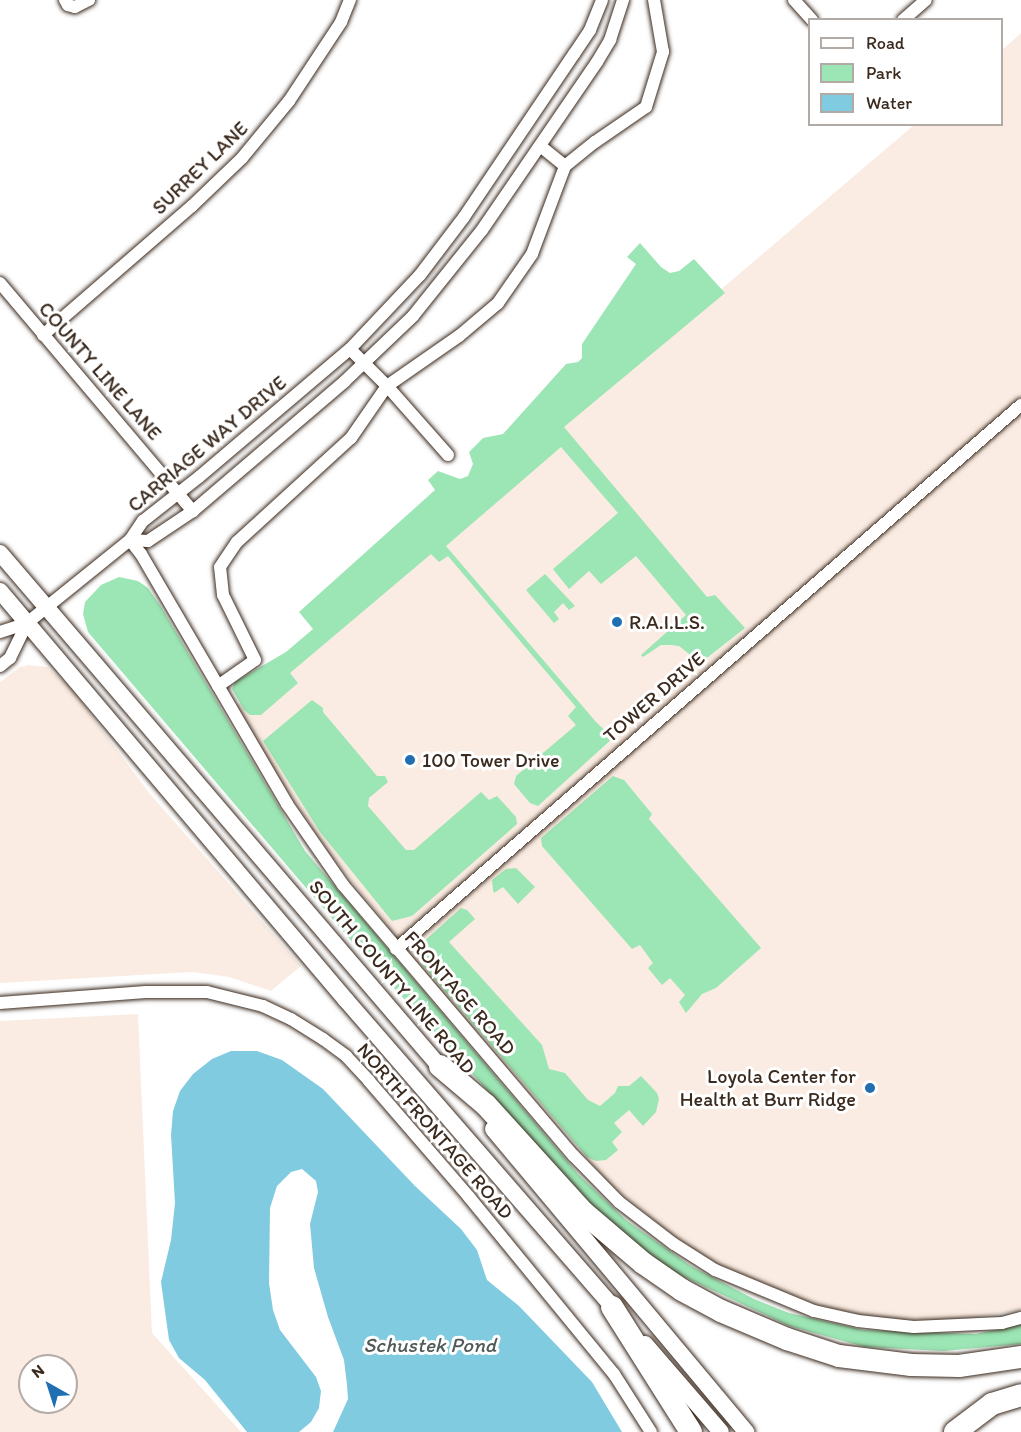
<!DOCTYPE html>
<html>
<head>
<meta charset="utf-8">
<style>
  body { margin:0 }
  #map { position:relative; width:1021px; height:1432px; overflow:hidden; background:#fff; font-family:Itim,sans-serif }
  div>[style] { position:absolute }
  .built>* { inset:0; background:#faece2 }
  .green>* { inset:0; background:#9ce5b4 }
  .water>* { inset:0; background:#81cbe1 }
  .roads { filter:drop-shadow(0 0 2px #3b2a1e) drop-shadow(0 0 2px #3b2a1e) }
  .street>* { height:12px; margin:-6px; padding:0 6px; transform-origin:6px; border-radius:6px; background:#fff }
  .secondary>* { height:16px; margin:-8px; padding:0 8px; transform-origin:8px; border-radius:8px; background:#fff }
  .highway>* { height:22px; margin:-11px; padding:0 11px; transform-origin:11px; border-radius:11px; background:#fff }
  .dots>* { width:16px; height:16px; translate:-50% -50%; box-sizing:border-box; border:3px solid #fff; border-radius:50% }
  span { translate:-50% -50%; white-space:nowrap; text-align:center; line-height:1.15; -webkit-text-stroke:6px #fff; paint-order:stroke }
  .street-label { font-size:20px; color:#3b2a1e }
  .poi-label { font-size:20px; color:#3b2a1e }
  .left { translate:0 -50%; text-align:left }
  .right { translate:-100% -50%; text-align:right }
  .water-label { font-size:21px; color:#505a58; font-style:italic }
  .legend { position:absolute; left:808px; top:18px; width:195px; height:108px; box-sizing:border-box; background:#fff; border:2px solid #b1aaa5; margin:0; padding:8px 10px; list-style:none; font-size:18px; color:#3b2a1e }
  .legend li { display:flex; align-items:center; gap:12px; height:30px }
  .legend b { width:30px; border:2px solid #b1aaa5 }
  .north { position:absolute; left:18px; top:1354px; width:60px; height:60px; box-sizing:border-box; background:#fff; border:2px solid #b1aaa5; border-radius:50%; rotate:321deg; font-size:16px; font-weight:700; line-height:24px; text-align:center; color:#3b2a1e }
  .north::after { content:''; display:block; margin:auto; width:21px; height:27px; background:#1f6fb2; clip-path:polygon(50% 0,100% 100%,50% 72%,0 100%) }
</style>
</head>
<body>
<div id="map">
  <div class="built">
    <i style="clip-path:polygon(1021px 33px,1021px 1310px,951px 1321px,900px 1320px,850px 1313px,799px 1300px,758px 1284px,714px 1262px,674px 1237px,610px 1184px,422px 969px,328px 852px,275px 772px,237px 706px,280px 665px,914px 125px,1002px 124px,1002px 50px)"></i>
    <i style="clip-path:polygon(28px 665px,47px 667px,69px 686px,150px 794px,301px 966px,271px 991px,229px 977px,193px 972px,0 983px,0 682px,20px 667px)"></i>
    <i style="clip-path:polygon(evenodd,138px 1014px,152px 1333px,241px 1432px,0 1432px,0 1021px,138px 1014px,30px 1366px,66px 1366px,66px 1402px,30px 1402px,30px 1366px)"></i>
  </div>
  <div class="green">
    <i style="clip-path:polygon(640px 243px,661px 267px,670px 273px,679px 271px,694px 259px,725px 293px,564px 427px,707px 597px,715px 595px,745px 628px,703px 661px,698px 661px,679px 646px,671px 645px,661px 645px,643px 657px,641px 655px,686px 615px,636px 556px,601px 584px,589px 571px,569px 589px,553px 569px,618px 513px,561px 447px,446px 546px,596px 722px,613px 738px,538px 806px,530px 803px,514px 784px,516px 776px,576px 725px,568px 716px,576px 707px,448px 556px,439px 562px,431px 554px,290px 673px,298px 683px,261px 715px,250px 715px,244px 710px,232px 689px,235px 682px,286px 652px,313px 629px,299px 612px,435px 490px,428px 480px,438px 471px,460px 479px,468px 476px,473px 464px,469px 452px,483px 438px,503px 434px,566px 364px,578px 362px,582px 358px,582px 344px,636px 264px,627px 257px)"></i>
    <i style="clip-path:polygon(545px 574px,575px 606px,569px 610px,563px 603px,554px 612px,559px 619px,554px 623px,526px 590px)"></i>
    <i style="clip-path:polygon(119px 577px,138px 581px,148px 588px,160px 605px,305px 851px,579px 1175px,626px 1220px,691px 1266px,754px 1299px,789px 1313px,864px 1330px,976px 1334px,1021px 1324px,1021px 1344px,944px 1351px,865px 1347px,789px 1326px,661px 1266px,591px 1204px,353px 943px,88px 632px,83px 614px,85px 602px,101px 585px)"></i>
    <i style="clip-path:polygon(312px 700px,323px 708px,323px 712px,377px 776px,385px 776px,388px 782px,369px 798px,368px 806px,406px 850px,414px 850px,481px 792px,489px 800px,497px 796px,516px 817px,517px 824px,412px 916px,392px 921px,320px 832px,263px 741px)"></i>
    <i style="clip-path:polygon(613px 776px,624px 780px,652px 814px,649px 819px,761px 948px,716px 988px,702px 994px,686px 1013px,679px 1002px,685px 995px,670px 978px,662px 985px,648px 968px,653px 963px,640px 945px,632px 949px,542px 846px,541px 838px)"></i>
    <i style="clip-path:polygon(516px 868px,535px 887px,518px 904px,503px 887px,494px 893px,493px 890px,492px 880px,506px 869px)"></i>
    <i style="clip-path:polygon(461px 908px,467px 910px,475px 919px,449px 942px,542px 1045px,549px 1069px,565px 1073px,588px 1100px,600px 1106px,615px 1093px,618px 1086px,629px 1086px,641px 1076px,657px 1093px,659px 1099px,656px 1112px,643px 1126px,629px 1110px,614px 1123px,622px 1132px,612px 1142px,618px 1150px,606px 1160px,596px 1161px,587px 1157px,420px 962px,422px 943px)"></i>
  </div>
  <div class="water">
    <i style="clip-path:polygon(231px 1051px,257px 1051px,282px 1060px,323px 1089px,415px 1186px,461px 1229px,477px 1250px,487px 1280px,519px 1306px,592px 1382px,622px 1432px,333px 1432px,348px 1399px,347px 1385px,344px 1360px,328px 1317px,314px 1268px,310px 1224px,318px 1192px,316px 1181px,302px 1169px,291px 1172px,277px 1186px,270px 1208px,269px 1283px,273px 1310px,280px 1330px,316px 1377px,321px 1391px,319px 1408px,311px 1422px,299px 1432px,247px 1432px,205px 1380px,179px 1358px,169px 1340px,161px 1282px,171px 1240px,175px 1203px,171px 1135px,173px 1111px,180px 1091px,193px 1074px,212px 1059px)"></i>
  </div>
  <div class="roads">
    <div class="street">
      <i style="left:65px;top:0;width:6px;rotate:59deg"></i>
      <i style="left:68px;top:5px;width:7px;rotate:16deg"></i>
      <i style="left:75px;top:7px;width:16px;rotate:-27deg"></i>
      <i style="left:794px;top:0;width:27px;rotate:48deg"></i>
      <i style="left:903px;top:20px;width:30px;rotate:-41deg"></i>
      <i style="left:565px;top:166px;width:38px;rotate:-39deg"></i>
      <i style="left:595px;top:142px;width:62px;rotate:-34.5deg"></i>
      <i style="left:646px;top:107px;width:58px;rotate:-72.8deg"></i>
      <i style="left:663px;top:52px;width:53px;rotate:-99.8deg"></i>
      <i style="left:0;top:283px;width:299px;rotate:49.8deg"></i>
      <i style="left:43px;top:335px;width:197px;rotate:-40.9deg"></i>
      <i style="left:192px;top:206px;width:69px;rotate:-43.8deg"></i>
      <i style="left:242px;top:158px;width:74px;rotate:-50.5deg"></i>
      <i style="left:289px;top:101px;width:95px;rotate:-56.6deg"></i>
      <i style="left:341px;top:22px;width:24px;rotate:-68deg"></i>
      <i style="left:448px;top:455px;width:92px;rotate:-131.5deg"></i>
      <i style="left:387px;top:386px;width:88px;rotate:-34.8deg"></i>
      <i style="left:459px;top:336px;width:51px;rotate:-40.2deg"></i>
      <i style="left:498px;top:303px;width:60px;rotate:-55.2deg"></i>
      <i style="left:532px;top:254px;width:94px;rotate:-69.4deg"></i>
      <i style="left:565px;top:166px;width:32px;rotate:-141deg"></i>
      <i style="left:130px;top:540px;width:18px;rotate:52deg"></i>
      <i style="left:141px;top:554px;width:290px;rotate:59.7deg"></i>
      <i style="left:287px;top:804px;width:98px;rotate:55.3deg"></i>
      <i style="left:343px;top:885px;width:355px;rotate:49.6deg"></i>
      <i style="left:573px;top:1155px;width:66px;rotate:45.6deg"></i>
      <i style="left:619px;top:1202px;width:69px;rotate:37.4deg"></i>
      <i style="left:674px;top:1244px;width:49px;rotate:32.4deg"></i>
      <i style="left:715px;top:1270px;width:107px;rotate:22.5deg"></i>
      <i style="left:814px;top:1311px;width:45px;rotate:12.8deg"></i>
      <i style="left:858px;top:1321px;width:56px;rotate:6.1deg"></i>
      <i style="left:914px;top:1327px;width:88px;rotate:-2.6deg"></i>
      <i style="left:1002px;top:1323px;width:20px;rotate:-15deg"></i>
      <i style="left:130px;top:540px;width:18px;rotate:3deg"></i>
      <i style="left:148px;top:541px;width:54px;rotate:-33.7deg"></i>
      <i style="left:193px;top:511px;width:200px;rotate:-40.5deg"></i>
      <i style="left:345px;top:381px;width:94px;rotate:-43.7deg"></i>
      <i style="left:413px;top:316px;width:110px;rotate:-51.3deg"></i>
      <i style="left:482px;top:230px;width:204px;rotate:-55.6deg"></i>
      <i style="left:597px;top:62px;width:26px;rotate:-59deg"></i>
      <i style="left:610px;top:40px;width:42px;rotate:-72deg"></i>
      <i style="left:130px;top:540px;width:23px;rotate:-56deg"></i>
      <i style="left:143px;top:521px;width:71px;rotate:-38.2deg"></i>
      <i style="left:199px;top:477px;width:198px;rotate:-40.3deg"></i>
      <i style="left:350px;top:349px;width:102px;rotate:-46.6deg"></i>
      <i style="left:420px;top:275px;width:73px;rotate:-52.8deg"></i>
      <i style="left:464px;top:217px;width:197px;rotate:-56deg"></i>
      <i style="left:574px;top:54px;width:29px;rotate:-56deg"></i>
      <i style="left:590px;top:30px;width:32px;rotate:-68deg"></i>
      <i style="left:0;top:632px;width:28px;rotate:-18deg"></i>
      <i style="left:27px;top:623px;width:132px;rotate:-38.9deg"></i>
      <i style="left:0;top:666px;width:13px;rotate:-39deg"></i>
      <i style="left:10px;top:658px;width:39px;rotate:-64deg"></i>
      <i style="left:218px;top:686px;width:45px;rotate:-35.1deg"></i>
      <i style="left:255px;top:660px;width:72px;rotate:-116.2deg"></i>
      <i style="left:223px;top:595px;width:28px;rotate:-96deg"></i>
      <i style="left:220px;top:567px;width:30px;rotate:-56deg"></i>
      <i style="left:237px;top:542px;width:154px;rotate:-42.4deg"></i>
      <i style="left:351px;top:438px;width:63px;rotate:-55.3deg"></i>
      <i style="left:387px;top:386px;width:52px;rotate:-135deg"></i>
      <i style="left:396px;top:949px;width:829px;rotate:-41.04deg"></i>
      <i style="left:0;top:1003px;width:146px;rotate:-4.3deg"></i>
      <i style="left:146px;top:992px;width:61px"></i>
      <i style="left:207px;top:992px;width:58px;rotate:14deg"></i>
      <i style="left:263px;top:1006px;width:31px;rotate:25deg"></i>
      <i style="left:291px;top:1019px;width:38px;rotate:32deg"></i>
      <i style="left:323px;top:1039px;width:29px;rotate:36deg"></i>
      <i style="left:346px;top:1056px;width:34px;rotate:47deg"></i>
      <i style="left:369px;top:1081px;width:153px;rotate:49.2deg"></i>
      <i style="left:469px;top:1197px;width:229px;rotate:50.7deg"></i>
      <i style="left:614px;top:1374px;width:69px;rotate:57.5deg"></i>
    </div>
    <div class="secondary">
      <i style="left:0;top:553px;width:687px;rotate:49.43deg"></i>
      <i style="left:0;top:591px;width:536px;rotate:49.77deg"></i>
      <i style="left:346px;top:1000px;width:417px;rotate:49deg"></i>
      <i style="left:493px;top:1129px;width:395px;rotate:50.1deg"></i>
      <i style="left:645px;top:1344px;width:116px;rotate:49.2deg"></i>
    </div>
    <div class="highway">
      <i style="left:440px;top:1066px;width:60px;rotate:40.3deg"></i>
      <i style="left:486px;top:1105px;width:144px;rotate:47.8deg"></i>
      <i style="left:583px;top:1212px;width:79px;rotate:40.4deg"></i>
      <i style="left:643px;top:1263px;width:47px;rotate:34.7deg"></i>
      <i style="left:682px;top:1290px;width:44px;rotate:28.3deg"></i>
      <i style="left:721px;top:1311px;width:72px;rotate:23deg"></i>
      <i style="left:787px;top:1339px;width:55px;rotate:18.1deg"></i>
      <i style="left:839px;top:1356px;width:73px;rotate:7.1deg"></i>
      <i style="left:911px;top:1365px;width:48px;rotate:1.2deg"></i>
      <i style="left:959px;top:1366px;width:63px;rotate:-8.3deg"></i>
      <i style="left:612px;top:1307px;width:148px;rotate:57.7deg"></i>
      <i style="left:955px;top:1432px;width:46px;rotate:-37.1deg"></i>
      <i style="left:992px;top:1404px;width:30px;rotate:-17deg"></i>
    </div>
  </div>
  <div class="dots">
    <i style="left:617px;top:622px;background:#1f6fb2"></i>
    <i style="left:410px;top:760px;background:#1f6fb2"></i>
    <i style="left:870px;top:1088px;background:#1f6fb2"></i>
  </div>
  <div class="street-label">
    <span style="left:200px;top:168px;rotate:-44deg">SURREY LANE</span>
    <span style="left:100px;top:371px;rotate:49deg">COUNTY LINE LANE</span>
    <span style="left:207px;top:444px;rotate:-40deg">CARRIAGE WAY DRIVE</span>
    <span style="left:654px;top:697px;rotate:-41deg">TOWER DRIVE</span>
    <span style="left:392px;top:977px;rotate:50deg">SOUTH COUNTY LINE ROAD</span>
    <span style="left:460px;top:993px;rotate:49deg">FRONTAGE ROAD</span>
    <span style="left:435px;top:1131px;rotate:49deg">NORTH FRONTAGE ROAD</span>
  </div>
  <div class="poi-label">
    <span class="left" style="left:629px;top:622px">R.A.I.L.S.</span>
    <span class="left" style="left:422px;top:760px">100 Tower Drive</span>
    <span class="right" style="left:856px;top:1088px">Loyola Center for<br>Health at Burr Ridge</span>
  </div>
  <div class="water-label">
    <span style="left:430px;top:1345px">Schustek Pond</span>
  </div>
  <ul class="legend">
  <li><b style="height:8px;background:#fff"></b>Road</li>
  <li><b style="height:16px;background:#9ce5b4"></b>Park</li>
  <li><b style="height:16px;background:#81cbe1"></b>Water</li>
  </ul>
  <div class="north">N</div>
</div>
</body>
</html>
